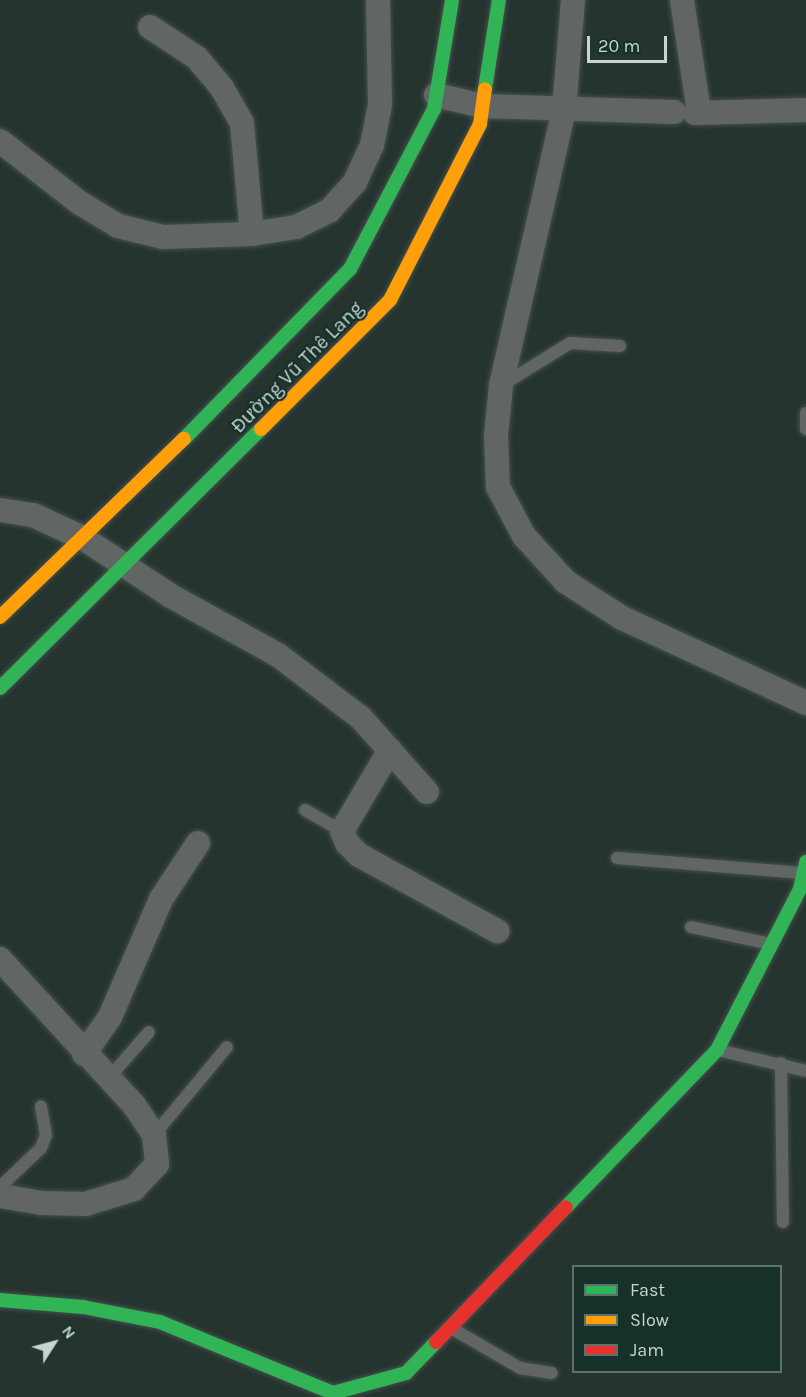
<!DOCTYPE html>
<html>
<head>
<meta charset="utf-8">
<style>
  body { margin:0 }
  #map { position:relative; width:806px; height:1397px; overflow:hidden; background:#263430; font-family:Karla,sans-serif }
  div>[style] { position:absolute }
  .roads { filter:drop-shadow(0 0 2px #44504c) drop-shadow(0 0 2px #44504c) }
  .lane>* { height:12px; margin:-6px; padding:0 6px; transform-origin:6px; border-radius:6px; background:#616665 }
  .street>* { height:24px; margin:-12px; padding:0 12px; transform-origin:12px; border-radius:12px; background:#616665 }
  .fast>* { height:14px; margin:-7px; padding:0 7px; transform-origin:7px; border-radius:7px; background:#30b455 }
  .slow>* { height:14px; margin:-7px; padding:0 7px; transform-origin:7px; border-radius:7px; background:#ff9f0a }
  .jam>* { height:14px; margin:-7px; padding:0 7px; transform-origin:7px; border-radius:7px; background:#e5322d }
  span { translate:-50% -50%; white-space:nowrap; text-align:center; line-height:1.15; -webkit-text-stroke:4.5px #16302a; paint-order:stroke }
  .street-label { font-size:20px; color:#c7d6d2 }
  .legend { position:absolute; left:572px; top:1265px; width:210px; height:108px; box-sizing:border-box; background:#16302a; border:2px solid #5d726d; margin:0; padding:8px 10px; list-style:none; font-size:18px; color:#c7d6d2 }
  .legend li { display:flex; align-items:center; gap:12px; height:30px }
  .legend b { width:30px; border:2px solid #5d726d }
  .north { position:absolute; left:24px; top:1313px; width:60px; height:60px; -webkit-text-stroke:4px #16302a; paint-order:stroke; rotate:54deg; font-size:16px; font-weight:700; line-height:24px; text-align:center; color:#c7d6d2 }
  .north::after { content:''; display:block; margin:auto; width:21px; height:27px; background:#c7d6d2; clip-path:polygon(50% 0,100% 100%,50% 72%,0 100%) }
  .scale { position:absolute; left:587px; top:36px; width:80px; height:27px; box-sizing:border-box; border:3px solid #c7d6d2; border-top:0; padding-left:8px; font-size:18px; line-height:21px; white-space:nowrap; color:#c7d6d2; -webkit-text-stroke:4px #16302a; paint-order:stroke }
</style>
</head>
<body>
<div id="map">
  <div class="roads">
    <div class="lane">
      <i style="left:504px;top:384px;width:78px;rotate:-31.8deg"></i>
      <i style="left:570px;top:343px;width:50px;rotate:3.4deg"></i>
      <i style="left:806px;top:413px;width:16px;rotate:90deg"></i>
      <i style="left:305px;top:810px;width:43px;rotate:29.6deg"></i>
      <i style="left:617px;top:858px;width:186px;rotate:4.6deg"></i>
      <i style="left:691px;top:927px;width:81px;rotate:12.1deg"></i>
      <i style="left:718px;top:1050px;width:90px;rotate:13.4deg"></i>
      <i style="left:781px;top:1063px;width:159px;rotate:89.3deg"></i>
      <i style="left:108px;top:1079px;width:62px;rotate:-48.9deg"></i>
      <i style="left:154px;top:1135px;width:114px;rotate:-50.3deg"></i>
      <i style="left:0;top:1187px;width:57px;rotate:-43.6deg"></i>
      <i style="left:41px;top:1148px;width:14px;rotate:-69deg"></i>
      <i style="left:46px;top:1135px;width:29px;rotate:-100deg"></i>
      <i style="left:451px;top:1328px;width:80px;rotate:30.1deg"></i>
      <i style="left:520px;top:1368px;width:32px;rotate:9deg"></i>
    </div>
    <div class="street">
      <i style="left:573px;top:0;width:110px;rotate:94.7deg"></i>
      <i style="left:564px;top:110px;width:283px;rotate:102.9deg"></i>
      <i style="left:501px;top:386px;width:50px;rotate:95.7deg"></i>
      <i style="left:496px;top:436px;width:51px;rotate:87.8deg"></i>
      <i style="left:498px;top:487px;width:55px;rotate:62deg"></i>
      <i style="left:524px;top:536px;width:62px;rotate:47.6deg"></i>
      <i style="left:566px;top:582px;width:67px;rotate:32.7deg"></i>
      <i style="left:622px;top:618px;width:203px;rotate:24.8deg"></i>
      <i style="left:682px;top:0;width:114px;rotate:81.4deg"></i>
      <i style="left:150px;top:27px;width:56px;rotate:33.4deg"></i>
      <i style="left:197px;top:58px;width:39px;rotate:50deg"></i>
      <i style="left:222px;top:88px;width:40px;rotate:60.3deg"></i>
      <i style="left:242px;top:123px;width:111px;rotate:84.9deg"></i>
      <i style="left:436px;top:95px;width:48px;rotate:13.2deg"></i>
      <i style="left:483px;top:106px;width:191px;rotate:1.8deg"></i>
      <i style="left:695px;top:113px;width:111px;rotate:-1.5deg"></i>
      <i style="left:0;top:141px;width:101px;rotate:37.8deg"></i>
      <i style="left:80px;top:203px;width:44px;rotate:31.2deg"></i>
      <i style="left:118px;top:226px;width:46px;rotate:13.7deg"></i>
      <i style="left:163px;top:237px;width:89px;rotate:-1.9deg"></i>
      <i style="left:252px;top:234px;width:45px;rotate:-9deg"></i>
      <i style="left:296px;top:227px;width:37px;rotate:-26deg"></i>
      <i style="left:329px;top:211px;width:39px;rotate:-48deg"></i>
      <i style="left:355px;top:182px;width:41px;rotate:-65.3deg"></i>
      <i style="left:372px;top:145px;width:41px;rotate:-78.7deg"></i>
      <i style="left:380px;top:105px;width:105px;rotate:-91.1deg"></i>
      <i style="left:0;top:510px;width:33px;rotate:9deg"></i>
      <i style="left:33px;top:515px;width:55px;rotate:24.7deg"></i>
      <i style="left:83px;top:538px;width:105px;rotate:33.4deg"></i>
      <i style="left:171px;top:596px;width:122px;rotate:28.9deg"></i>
      <i style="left:278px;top:655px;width:104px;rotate:37.2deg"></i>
      <i style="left:361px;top:718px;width:99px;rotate:48.3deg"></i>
      <i style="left:390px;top:750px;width:94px;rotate:120.7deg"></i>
      <i style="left:342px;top:831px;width:13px;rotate:67deg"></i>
      <i style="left:347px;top:843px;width:17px;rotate:45deg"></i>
      <i style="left:359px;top:855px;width:158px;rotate:28.8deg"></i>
      <i style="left:0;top:959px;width:198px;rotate:47.5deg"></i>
      <i style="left:134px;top:1105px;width:36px;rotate:56deg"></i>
      <i style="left:154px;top:1135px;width:29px;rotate:84deg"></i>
      <i style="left:157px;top:1164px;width:34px;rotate:133deg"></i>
      <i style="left:134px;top:1189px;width:51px;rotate:163deg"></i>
      <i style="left:85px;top:1204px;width:43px;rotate:-178.7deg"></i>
      <i style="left:42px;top:1203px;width:43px;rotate:-170.5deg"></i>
      <i style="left:84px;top:1054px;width:45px;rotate:-54.9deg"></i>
      <i style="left:110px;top:1017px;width:129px;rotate:-66.6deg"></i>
      <i style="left:161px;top:899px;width:67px;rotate:-56.5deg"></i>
    </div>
    <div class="fast">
      <i style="left:485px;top:89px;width:90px;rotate:-81.1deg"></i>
      <i style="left:184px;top:439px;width:238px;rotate:-45.7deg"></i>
      <i style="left:350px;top:269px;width:181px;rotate:-62.3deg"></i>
      <i style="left:434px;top:109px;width:110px;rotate:-80.6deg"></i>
      <i style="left:0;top:688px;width:368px;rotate:-44.8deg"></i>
      <i style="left:566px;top:1207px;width:218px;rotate:-46.1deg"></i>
      <i style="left:717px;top:1050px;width:181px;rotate:-62.7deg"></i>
      <i style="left:800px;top:889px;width:28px;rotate:-77deg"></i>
      <i style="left:0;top:1300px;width:83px;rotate:4.8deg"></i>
      <i style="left:83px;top:1307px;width:78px;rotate:11deg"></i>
      <i style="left:160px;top:1322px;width:187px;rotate:22.3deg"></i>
      <i style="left:333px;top:1393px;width:76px;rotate:-15.3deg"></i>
      <i style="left:406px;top:1373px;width:43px;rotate:-45.9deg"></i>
    </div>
    <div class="slow">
      <i style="left:261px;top:429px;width:182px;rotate:-45deg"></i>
      <i style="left:390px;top:300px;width:198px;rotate:-62.9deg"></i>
      <i style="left:480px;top:124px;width:35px;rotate:-82deg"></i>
      <i style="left:0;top:617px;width:256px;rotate:-44.1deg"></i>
    </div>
    <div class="jam">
      <i style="left:436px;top:1342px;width:187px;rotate:-46.1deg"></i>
    </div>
  </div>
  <div class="street-label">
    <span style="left:297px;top:367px;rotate:-45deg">Đường Vũ Thê Lang</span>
  </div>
  <ul class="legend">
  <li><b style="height:8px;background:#30b455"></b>Fast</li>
  <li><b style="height:8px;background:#ff9f0a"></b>Slow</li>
  <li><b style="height:8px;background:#e5322d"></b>Jam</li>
  </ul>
  <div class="north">N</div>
  <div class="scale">20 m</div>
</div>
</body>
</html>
